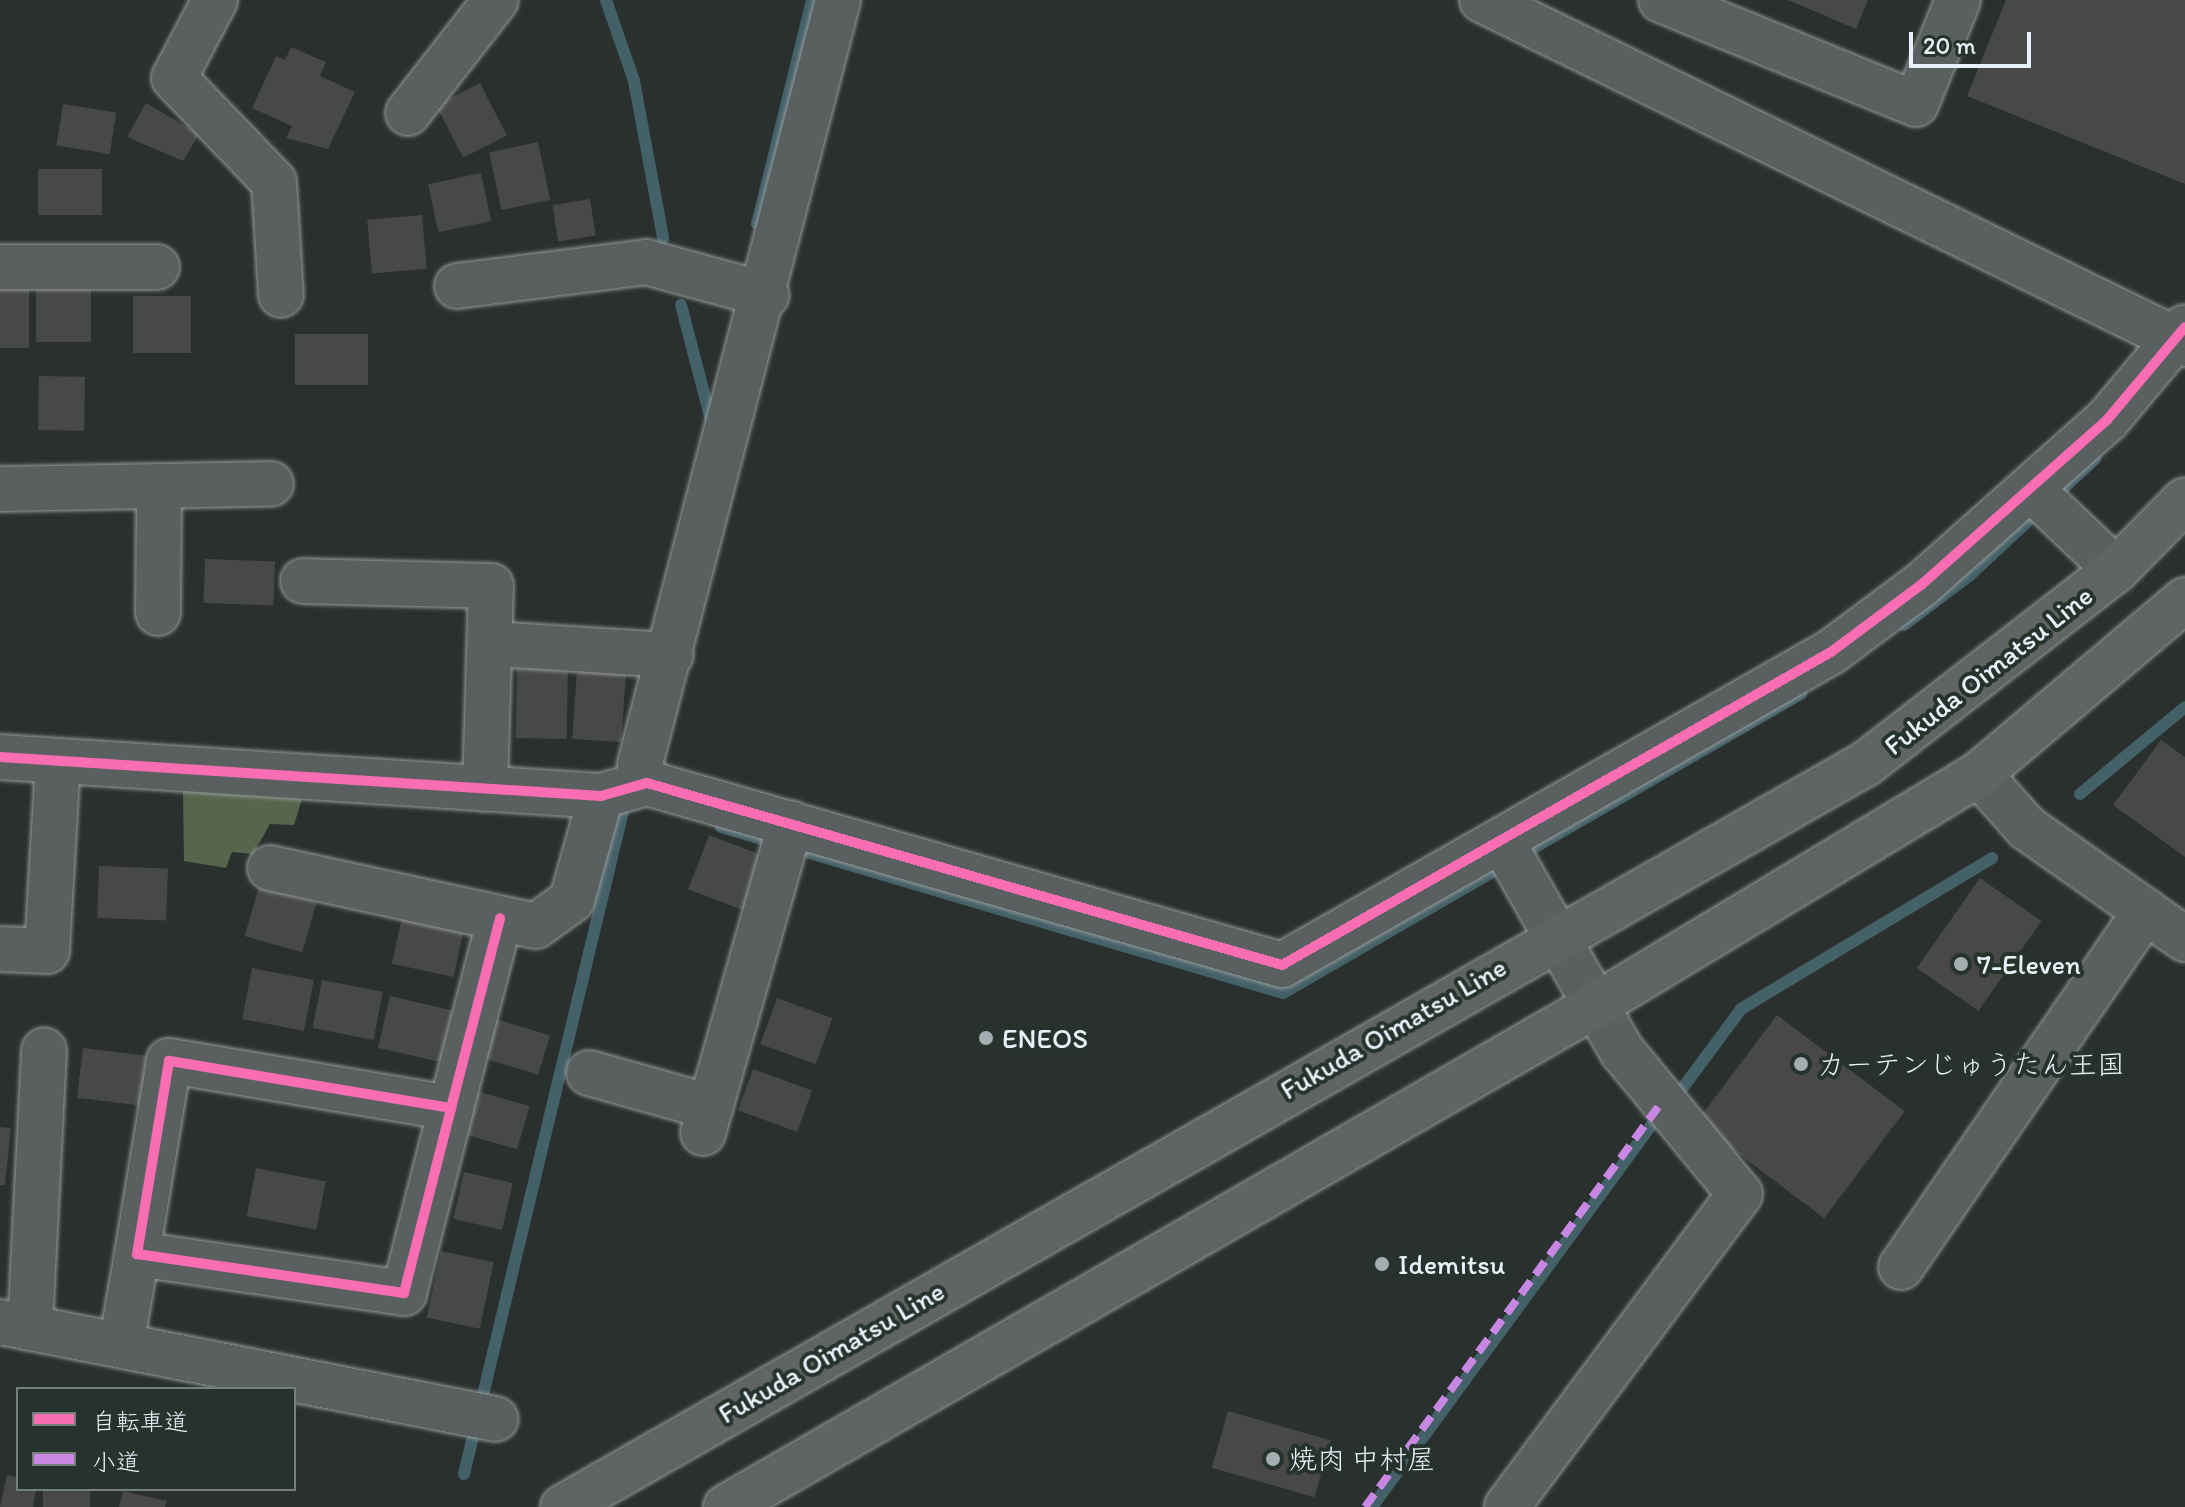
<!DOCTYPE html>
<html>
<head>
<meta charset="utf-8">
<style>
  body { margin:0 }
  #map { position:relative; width:2185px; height:1507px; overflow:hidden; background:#29302d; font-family:Itim,"Klee One",sans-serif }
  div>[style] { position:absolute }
  .green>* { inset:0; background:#56664c }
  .stream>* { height:12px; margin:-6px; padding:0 6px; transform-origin:6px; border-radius:6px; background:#446168 }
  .building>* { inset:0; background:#484946; transform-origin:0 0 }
  .roads { filter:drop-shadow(0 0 2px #959a9a) drop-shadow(0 0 2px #959a9a) }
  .minor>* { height:44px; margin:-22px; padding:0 22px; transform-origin:22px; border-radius:22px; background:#5a6060 }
  .major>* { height:44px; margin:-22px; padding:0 22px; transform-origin:22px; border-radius:22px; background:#616562 }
  .quiet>* { height:8px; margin-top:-4px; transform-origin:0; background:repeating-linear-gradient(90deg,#c787e3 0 16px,transparent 0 24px) }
  .cycleway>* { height:10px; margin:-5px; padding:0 5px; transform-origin:5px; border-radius:5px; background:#f96db3 }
  .dots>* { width:22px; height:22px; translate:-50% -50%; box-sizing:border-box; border:4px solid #26332d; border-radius:50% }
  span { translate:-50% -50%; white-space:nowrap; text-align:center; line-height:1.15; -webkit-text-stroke:8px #26332d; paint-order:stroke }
  .street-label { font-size:28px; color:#e8f1f8 }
  .poi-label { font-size:28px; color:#e8f1f8 }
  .left { translate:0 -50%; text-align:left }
  .legend { position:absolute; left:16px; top:1387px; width:280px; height:104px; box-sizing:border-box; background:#26332d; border:2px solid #747f7e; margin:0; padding:10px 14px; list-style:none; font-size:24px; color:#e8f1f8 }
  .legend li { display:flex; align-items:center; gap:16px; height:40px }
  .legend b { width:40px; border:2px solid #747f7e }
  .scale { position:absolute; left:1909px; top:32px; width:122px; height:36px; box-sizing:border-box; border:4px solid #e8f1f8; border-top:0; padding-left:10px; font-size:24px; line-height:28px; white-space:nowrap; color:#e8f1f8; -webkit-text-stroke:6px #26332d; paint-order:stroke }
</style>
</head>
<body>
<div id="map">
  <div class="green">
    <i style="clip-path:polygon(183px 791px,302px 799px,294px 825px,270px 824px,253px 854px,232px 852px,226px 868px,184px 861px)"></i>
  </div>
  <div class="stream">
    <i style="left:606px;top:0;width:86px;rotate:70.9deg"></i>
    <i style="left:634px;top:81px;width:160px;rotate:79.5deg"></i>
    <i style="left:757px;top:224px;width:231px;rotate:-76.2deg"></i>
    <i style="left:681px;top:305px;width:123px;rotate:75.4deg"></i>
    <i style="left:1904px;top:625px;width:83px;rotate:-37.1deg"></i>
    <i style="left:1970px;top:575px;width:171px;rotate:-42.9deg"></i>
    <i style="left:2080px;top:794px;width:136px;rotate:-39.6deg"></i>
    <i style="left:721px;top:827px;width:586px;rotate:16.46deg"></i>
    <i style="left:1283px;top:993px;width:599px;rotate:-30.03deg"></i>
    <i style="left:1676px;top:1097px;width:109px;rotate:-53.5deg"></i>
    <i style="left:1741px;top:1009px;width:293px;rotate:-31deg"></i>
    <i style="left:464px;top:1474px;width:682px;rotate:-76.51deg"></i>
    <i style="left:1372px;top:1507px;width:477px;rotate:-53.8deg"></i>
  </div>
  <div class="building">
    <i style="clip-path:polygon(1788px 0,1868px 0,1856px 29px)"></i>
    <i style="clip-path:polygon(2006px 0,2185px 0,2185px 184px,1967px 96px)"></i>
    <i style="clip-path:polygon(291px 47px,326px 62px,320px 76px,355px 92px,328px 149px,286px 138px,292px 126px,252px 108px,276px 56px,285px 60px)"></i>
    <i style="left:480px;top:83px;width:59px;height:49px;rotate:63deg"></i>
    <i style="clip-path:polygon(146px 103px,199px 134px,183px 161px,127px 137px)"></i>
    <i style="left:63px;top:104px;width:54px;height:42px;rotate:9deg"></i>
    <i style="left:538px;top:142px;width:59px;height:50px;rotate:78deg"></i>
    <i style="left:38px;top:169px;width:64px;height:46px"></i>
    <i style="left:481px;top:173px;width:49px;height:54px;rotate:78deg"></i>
    <i style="left:590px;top:199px;width:37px;height:38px;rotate:81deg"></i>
    <i style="left:422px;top:215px;width:54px;height:55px;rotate:85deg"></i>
    <i style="left:36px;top:288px;width:55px;height:54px"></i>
    <i style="left:0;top:290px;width:29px;height:58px"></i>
    <i style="left:133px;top:296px;width:58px;height:57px"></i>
    <i style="left:295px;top:334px;width:73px;height:51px"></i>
    <i style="left:39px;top:376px;width:46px;height:54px;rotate:1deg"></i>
    <i style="left:205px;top:559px;width:70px;height:44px;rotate:2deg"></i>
    <i style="left:517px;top:661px;width:51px;height:77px;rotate:1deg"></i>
    <i style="left:577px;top:670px;width:49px;height:69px;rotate:4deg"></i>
    <i style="clip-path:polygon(2161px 740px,2185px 757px,2185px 857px,2113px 805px)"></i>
    <i style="left:709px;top:835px;width:64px;height:58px;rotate:21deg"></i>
    <i style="left:99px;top:866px;width:69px;height:52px;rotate:2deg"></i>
    <i style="left:1980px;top:878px;width:75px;height:110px;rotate:35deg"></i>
    <i style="left:259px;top:886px;width:60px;height:52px;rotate:16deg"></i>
    <i style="left:403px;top:912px;width:63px;height:53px;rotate:12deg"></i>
    <i style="left:252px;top:968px;width:63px;height:52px;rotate:11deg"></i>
    <i style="left:322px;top:980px;width:62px;height:49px;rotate:11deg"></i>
    <i style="left:390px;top:996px;width:64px;height:53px;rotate:13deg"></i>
    <i style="left:777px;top:998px;width:59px;height:49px;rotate:20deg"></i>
    <i style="left:1777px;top:1015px;width:160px;height:134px;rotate:37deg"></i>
    <i style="left:486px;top:1016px;width:67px;height:41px;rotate:17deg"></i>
    <i style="left:83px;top:1048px;width:64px;height:50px;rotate:7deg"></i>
    <i style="left:753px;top:1069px;width:63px;height:44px;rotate:20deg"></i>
    <i style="left:470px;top:1089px;width:62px;height:45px;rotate:16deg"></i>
    <i style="clip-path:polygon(0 1127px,11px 1128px,5px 1185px,0 1185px)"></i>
    <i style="left:256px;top:1168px;width:71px;height:49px;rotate:11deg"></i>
    <i style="left:464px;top:1172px;width:50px;height:48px;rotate:13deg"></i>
    <i style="left:441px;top:1251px;width:54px;height:68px;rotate:12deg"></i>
    <i style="left:1228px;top:1411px;width:107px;height:59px;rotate:16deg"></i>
    <i style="clip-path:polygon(7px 1475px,18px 1477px,18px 1489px,36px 1489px,33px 1507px,0 1507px)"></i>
    <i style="left:43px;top:1489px;width:47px;height:18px"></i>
    <i style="clip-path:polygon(123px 1491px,167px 1501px,165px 1507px,119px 1507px)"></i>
  </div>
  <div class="roads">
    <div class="minor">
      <i style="left:215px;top:0;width:88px;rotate:117.7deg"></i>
      <i style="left:174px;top:78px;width:144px;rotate:46.1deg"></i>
      <i style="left:274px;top:182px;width:113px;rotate:86.5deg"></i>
      <i style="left:1482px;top:0;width:783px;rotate:26.07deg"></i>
      <i style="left:1661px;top:0;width:275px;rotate:22.2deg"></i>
      <i style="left:1916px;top:104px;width:112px;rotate:-68deg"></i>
      <i style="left:408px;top:113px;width:143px;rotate:-52.1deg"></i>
      <i style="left:0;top:267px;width:157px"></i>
      <i style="left:457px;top:286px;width:191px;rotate:-7.2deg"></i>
      <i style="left:646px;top:262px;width:125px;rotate:15.3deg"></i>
      <i style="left:0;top:489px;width:271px;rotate:-1.1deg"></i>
      <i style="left:2031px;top:489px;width:117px;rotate:43.6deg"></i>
      <i style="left:303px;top:581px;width:188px;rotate:1.5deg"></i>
      <i style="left:491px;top:586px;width:203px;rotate:91.7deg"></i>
      <i style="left:158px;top:613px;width:127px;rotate:-89.5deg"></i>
      <i style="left:510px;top:645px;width:161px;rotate:3.6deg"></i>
      <i style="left:0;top:757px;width:602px;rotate:3.71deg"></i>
      <i style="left:601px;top:796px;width:48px;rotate:-15.8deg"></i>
      <i style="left:647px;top:783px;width:661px;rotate:15.99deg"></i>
      <i style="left:1282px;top:965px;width:632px;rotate:-29.69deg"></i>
      <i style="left:1831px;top:652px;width:112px;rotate:-36.7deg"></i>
      <i style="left:1921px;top:585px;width:249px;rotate:-41.6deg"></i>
      <i style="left:2107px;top:420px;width:121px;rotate:-50deg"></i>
      <i style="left:1979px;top:774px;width:72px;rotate:48.4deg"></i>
      <i style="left:2027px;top:828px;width:193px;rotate:35.1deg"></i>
      <i style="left:647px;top:783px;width:20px;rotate:-110deg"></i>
      <i style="left:640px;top:764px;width:789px;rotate:-75.47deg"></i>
      <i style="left:1502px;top:841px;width:242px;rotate:60.3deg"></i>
      <i style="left:1622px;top:1051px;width:185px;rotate:50.5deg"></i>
      <i style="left:1740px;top:1194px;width:390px;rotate:126.7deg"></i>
      <i style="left:270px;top:868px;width:272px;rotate:12.3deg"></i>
      <i style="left:536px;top:926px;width:44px;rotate:-35.8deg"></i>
      <i style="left:572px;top:900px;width:108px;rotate:-74.4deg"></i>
      <i style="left:0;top:949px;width:47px;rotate:2.4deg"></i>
      <i style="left:47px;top:951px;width:190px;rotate:-86.7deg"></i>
      <i style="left:589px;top:1073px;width:126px;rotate:15.7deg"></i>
      <i style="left:451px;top:1108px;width:286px;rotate:-170.5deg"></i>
      <i style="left:169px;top:1061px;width:196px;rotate:99.4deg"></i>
      <i style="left:137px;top:1254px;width:270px;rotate:8.3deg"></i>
      <i style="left:404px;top:1293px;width:191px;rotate:-75.7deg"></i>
      <i style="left:451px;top:1108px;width:196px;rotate:-75.5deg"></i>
      <i style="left:703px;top:1133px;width:322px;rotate:-74.2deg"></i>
      <i style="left:1901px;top:1267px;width:432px;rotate:-55.5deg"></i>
      <i style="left:0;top:1322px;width:505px;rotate:11.07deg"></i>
      <i style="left:30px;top:1328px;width:278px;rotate:-87.1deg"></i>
      <i style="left:121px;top:1345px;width:92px;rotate:-80deg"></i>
    </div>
    <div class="major">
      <i style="left:563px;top:1507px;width:1501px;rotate:-29.71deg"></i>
      <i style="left:1867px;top:763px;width:315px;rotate:-37.8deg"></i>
      <i style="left:2116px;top:570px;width:98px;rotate:-45.4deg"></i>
      <i style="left:726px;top:1507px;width:1004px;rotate:-29.99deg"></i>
      <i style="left:1596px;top:1005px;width:447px;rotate:-31.1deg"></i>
      <i style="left:1979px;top:774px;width:270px;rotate:-40.2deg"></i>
    </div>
  </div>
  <div class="quiet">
    <i style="left:1365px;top:1507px;width:501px;rotate:-53.77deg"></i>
  </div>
  <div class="cycleway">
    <i style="left:0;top:757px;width:602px;rotate:3.71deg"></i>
    <i style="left:601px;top:796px;width:48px;rotate:-15.8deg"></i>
    <i style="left:647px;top:783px;width:661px;rotate:15.99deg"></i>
    <i style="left:1282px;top:965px;width:632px;rotate:-29.69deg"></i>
    <i style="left:1831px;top:652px;width:112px;rotate:-36.7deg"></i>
    <i style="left:1921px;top:585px;width:249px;rotate:-41.6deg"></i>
    <i style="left:2107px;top:420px;width:121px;rotate:-50deg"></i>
    <i style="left:451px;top:1108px;width:286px;rotate:-170.5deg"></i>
    <i style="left:169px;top:1061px;width:196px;rotate:99.4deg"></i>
    <i style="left:137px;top:1254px;width:270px;rotate:8.3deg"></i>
    <i style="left:404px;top:1293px;width:191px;rotate:-75.7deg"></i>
    <i style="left:451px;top:1108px;width:196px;rotate:-75.5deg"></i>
  </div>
  <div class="dots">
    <i style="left:1961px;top:964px;background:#a5adb1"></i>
    <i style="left:986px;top:1038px;background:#a5adb1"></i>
    <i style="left:1801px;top:1064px;background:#a5adb1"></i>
    <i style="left:1382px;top:1264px;background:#a5adb1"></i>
    <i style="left:1273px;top:1459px;background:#a5adb1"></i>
  </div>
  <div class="street-label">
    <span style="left:1988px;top:670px;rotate:-38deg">Fukuda Oimatsu Line</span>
    <span style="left:1393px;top:1028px;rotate:-30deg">Fukuda Oimatsu Line</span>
    <span style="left:831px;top:1352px;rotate:-30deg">Fukuda Oimatsu Line</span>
  </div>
  <div class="poi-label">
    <span class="left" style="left:1977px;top:964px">7-Eleven</span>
    <span class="left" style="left:1002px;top:1038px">ENEOS</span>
    <span class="left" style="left:1817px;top:1064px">カーテンじゅうたん王国</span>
    <span class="left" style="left:1398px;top:1264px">Idemitsu</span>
    <span class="left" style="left:1289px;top:1459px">焼肉 中村屋</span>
  </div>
  <ul class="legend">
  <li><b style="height:10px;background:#f96db3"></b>自転車道</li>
  <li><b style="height:10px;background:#c787e3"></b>小道</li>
  </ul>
  <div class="scale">20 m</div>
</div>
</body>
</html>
